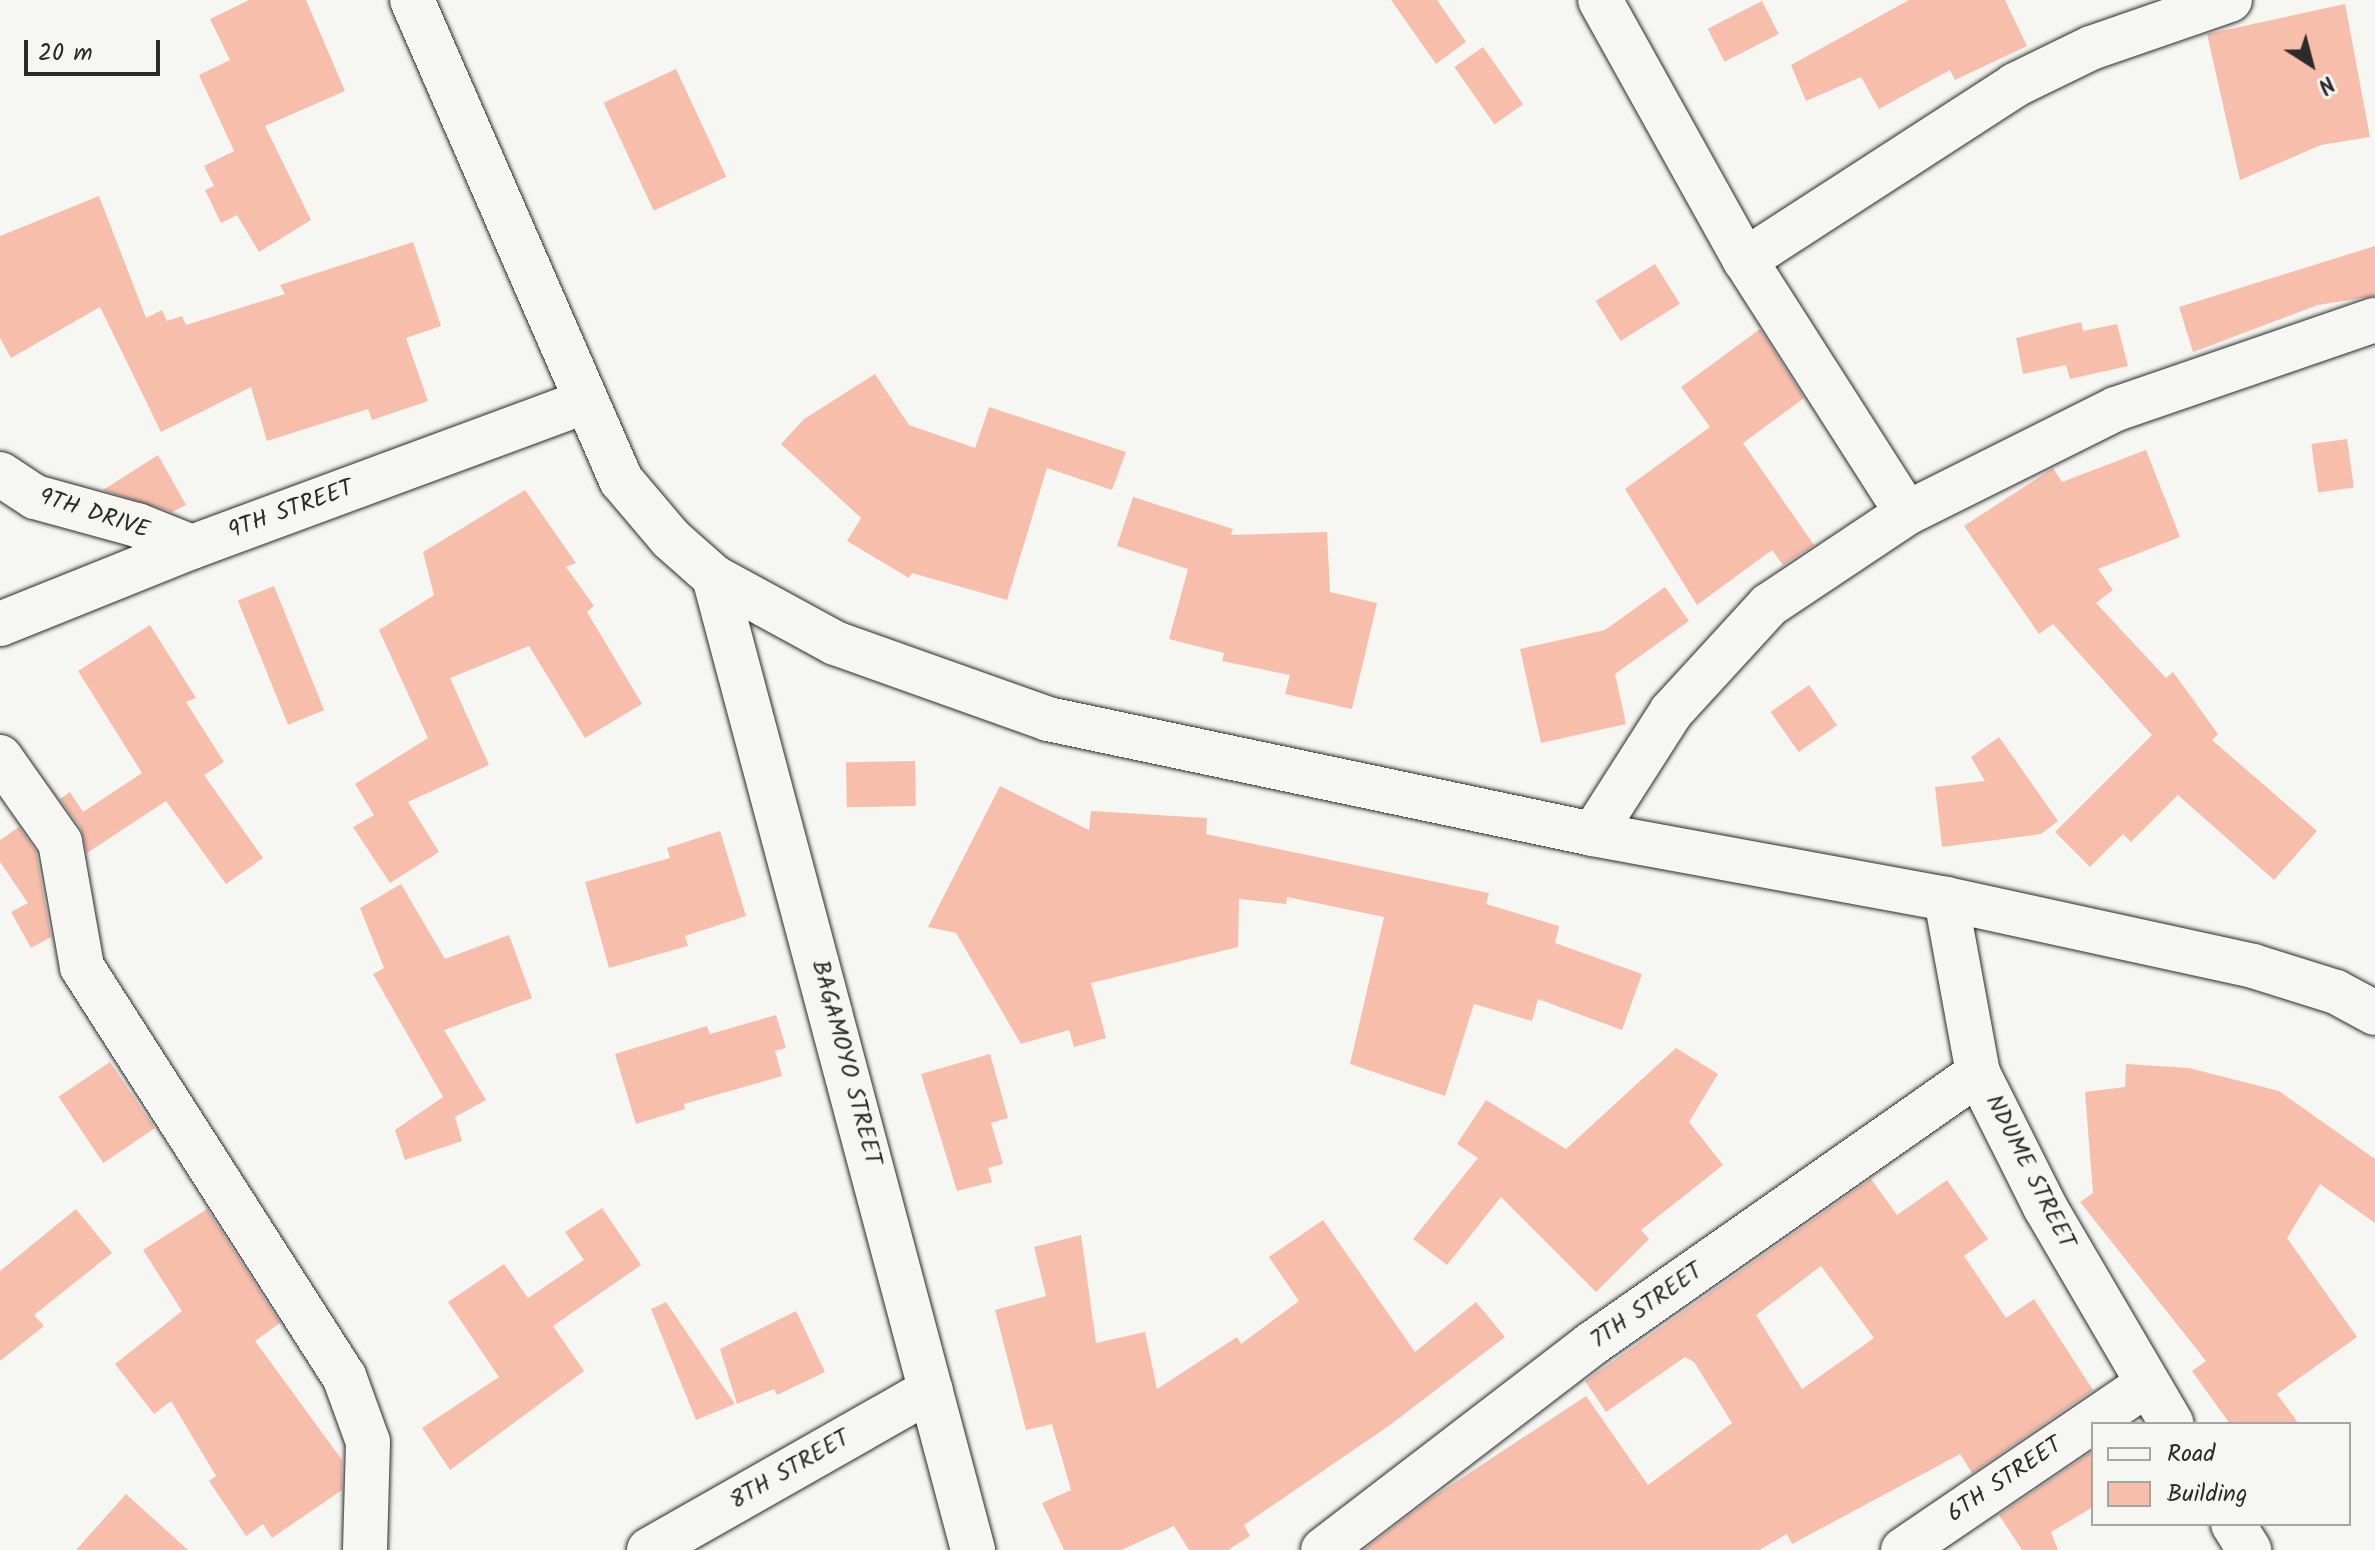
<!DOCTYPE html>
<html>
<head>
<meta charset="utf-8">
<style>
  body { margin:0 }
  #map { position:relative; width:2375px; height:1550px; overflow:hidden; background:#f6f6f2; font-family:Kalam,sans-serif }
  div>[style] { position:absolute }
  .building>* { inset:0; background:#f7beac; transform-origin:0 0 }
  .roads { filter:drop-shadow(0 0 2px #2b2b2b) drop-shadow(0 0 2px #2b2b2b) }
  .minor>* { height:44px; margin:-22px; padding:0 22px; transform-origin:22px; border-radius:22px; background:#f6f6f2 }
  .highway>* { height:44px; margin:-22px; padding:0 22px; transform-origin:22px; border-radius:22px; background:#f6f6f2 }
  span { translate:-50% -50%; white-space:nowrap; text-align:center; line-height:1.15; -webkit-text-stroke:8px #f6f6f2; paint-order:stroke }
  .street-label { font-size:24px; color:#2b2b2b }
  .legend { position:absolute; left:2091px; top:1422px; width:260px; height:104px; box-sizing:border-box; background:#f6f6f2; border:2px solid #a5a5a2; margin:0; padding:10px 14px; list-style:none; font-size:24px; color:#2b2b2b }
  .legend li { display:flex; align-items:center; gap:16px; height:40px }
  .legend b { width:40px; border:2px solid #a5a5a2 }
  .north { position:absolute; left:2271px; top:24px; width:80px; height:80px; -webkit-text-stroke:6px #f6f6f2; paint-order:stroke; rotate:144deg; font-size:22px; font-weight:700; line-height:32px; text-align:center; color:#2b2b2b }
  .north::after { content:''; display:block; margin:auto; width:28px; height:36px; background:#2b2b2b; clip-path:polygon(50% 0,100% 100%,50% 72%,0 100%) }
  .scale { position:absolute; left:24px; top:40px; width:136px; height:36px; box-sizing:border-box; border:4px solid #2b2b2b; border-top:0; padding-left:10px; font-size:24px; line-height:28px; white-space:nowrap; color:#2b2b2b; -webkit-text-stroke:6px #f6f6f2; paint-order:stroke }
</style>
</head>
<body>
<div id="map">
  <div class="building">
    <i style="clip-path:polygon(249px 0,306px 0,345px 91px,265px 126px,311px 220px,259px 252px,237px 215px,221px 223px,205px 190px,214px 186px,204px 166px,234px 151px,199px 75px,230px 60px,210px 19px)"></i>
    <i style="clip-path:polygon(1391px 0,1437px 0,1466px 42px,1436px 64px)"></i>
    <i style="clip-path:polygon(1909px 0,2005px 0,2027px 46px,1955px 80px,1950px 70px,1879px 109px,1861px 77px,1806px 101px,1791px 65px)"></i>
    <i style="left:1762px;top:1px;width:37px;height:61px;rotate:63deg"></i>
    <i style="clip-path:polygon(2345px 4px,2370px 137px,2321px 145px,2240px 180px,2207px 34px)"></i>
    <i style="left:1483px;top:47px;width:70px;height:35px;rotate:55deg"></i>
    <i style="left:676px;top:69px;width:119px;height:80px;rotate:65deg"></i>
    <i style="clip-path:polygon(99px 196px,146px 318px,162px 310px,167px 321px,182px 316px,186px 325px,285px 294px,280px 285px,413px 242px,441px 326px,406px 338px,428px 401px,372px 420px,368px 409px,267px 441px,251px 387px,161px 432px,100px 307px,11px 358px,0 338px,0 236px)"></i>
    <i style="clip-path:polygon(2375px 246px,2375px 296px,2318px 305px,2193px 352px,2179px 307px)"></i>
    <i style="left:1655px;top:264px;width:47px;height:70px;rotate:58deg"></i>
    <i style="clip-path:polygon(2081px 322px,2083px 331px,2117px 324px,2128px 366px,2070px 379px,2066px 365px,2023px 374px,2016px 338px)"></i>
    <i style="clip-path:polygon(1760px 329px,1804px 398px,1743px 443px,1814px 545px,1783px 565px,1772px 550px,1697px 605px,1625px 489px,1710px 427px,1681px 387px)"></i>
    <i style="clip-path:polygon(875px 374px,909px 425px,975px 448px,989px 407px,1126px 452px,1112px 490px,1047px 468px,1007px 600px,912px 573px,909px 578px,847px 541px,861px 518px,781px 444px,804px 419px)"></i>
    <i style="left:2347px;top:439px;width:49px;height:36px;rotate:82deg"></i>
    <i style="clip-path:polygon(2146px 450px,2180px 537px,2098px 569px,2113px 590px,2096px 603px,2166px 678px,2173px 672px,2218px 734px,2212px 740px,2317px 831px,2274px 880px,2178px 795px,2131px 842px,2123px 834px,2090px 867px,2055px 832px,2152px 735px,2053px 624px,2039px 634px,1964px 526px,2053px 468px,2062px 482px)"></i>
    <i style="clip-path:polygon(158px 455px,186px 505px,172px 512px,103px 490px)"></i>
    <i style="clip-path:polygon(525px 490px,576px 563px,566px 567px,594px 606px,587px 612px,642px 704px,585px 738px,529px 646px,450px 678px,489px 765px,408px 802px,439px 852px,390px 883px,353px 827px,374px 815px,355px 784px,428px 738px,379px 630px,434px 595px,423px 552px)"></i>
    <i style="clip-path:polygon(1133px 497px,1233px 529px,1231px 535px,1327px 532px,1330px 592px,1377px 603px,1352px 709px,1285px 694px,1290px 675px,1222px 661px,1224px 653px,1169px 639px,1188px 569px,1117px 546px)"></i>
    <i style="left:274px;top:586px;width:134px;height:39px;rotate:68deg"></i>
    <i style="clip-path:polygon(1665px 587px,1689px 621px,1615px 674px,1626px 724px,1541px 743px,1520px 649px,1605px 630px)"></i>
    <i style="clip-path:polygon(150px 625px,196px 698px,186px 702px,224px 762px,204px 775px,263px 858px,226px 884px,166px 801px,87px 853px,81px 828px,60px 799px,70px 792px,83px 812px,142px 773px,78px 671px)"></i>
    <i style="left:1809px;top:685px;width:49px;height:47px;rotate:55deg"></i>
    <i style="clip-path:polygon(1999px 737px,2058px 821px,2041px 834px,1942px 847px,1935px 787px,1985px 781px,1971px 757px)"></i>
    <i style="left:915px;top:761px;width:45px;height:69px;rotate:89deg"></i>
    <i style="clip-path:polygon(1000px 786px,1089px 830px,1091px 811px,1207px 818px,1206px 834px,1489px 893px,1486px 904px,1559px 926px,1555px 943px,1642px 974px,1622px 1030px,1538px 999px,1532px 1021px,1474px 1004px,1445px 1096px,1350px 1064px,1384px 917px,1287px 897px,1286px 904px,1239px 899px,1238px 947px,1091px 983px,1106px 1038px,1074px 1047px,1069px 1030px,1021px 1044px,956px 933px,928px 927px)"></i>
    <i style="clip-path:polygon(19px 827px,36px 852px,51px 937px,31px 948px,11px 912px,28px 903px,0 862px,0 840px)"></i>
    <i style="clip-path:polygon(720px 831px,746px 916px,685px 936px,688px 946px,609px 968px,585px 882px,670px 858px,667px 848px)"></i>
    <i style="clip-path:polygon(401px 884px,445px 959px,509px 935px,532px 998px,444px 1030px,486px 1100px,455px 1117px,462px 1141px,405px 1160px,395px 1130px,443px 1097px,373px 974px,384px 968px,360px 908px)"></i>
    <i style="clip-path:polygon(776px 1015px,786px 1048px,775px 1051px,782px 1076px,684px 1104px,685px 1109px,636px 1124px,615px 1054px,707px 1026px,710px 1034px)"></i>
    <i style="clip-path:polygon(1676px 1048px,1718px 1074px,1689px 1122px,1723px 1165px,1641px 1230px,1649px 1239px,1596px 1292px,1501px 1197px,1447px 1265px,1413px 1239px,1478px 1158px,1457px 1144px,1486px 1100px,1566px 1149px)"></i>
    <i style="clip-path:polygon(990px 1054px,1008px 1118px,991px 1123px,1003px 1164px,988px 1168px,992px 1182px,957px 1191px,921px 1074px)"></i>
    <i style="left:110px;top:1062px;width:80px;height:62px;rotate:56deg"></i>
    <i style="clip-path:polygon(2126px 1064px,2189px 1068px,2279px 1091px,2375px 1159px,2375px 1223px,2320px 1184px,2287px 1238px,2357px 1337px,2277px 1394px,2299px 1424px,2230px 1424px,2192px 1371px,2206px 1361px,2080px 1202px,2093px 1193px,2085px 1092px,2125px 1087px)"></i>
    <i style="clip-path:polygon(evenodd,1871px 1179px,1897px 1215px,1947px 1180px,1988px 1239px,1964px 1256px,2006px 1318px,2034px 1299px,2093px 1390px,1972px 1473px,1960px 1454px,1792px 1544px,1787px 1534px,1759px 1550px,1364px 1550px,1433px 1497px,1586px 1396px,1648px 1485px,1732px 1423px,1694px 1362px,1685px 1357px,1606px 1412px,1585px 1381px,1871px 1179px,1821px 1266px,1874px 1338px,1802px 1389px,1756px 1315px,1821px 1266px)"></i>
    <i style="clip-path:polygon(602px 1208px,641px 1265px,553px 1326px,584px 1371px,450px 1470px,422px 1428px,499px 1377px,448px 1302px,504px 1264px,528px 1298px,584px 1260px,565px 1232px)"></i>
    <i style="clip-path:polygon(76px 1209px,112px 1253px,34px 1315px,44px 1326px,0 1361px,0 1271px)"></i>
    <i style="clip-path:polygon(207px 1209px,280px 1323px,255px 1341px,342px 1460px,342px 1490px,272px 1538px,263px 1524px,246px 1536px,209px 1481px,216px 1476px,171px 1401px,154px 1414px,115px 1364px,182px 1311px,143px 1250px)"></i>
    <i style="clip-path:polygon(1323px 1220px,1415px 1352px,1476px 1302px,1505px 1337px,1390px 1425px,1244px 1525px,1250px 1536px,1228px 1550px,1189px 1550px,1174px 1526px,1121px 1550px,1064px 1550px,1042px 1503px,1071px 1490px,1052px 1424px,1026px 1430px,995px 1310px,1046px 1296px,1034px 1247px,1081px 1235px,1096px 1343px,1145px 1332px,1157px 1389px,1237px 1337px,1241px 1344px,1299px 1301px,1269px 1257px)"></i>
    <i style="clip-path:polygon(666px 1302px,735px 1404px,696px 1420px,651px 1309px)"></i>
    <i style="clip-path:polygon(796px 1311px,825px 1372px,777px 1395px,774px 1389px,737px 1404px,720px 1349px)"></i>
    <i style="clip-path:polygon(2093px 1451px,2093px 1507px,2051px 1532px,2058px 1550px,2022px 1550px,1999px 1515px)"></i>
    <i style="clip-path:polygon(126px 1494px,188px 1550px,76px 1550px)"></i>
  </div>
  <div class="roads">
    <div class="minor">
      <i style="left:1600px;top:0;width:298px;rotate:60.9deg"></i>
      <i style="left:1745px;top:260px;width:300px;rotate:57.4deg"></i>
      <i style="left:1745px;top:260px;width:322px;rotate:-32.9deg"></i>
      <i style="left:2015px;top:85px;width:85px;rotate:-26deg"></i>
      <i style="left:2091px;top:48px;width:147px;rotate:-19.1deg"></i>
      <i style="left:0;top:474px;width:42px;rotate:33.3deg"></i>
      <i style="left:35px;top:497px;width:106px;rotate:15.4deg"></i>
      <i style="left:137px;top:525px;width:59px;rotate:21.8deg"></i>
      <i style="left:714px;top:577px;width:1007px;rotate:75.09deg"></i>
      <i style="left:0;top:624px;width:207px;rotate:-21.9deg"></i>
      <i style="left:192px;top:547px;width:418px;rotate:-20.3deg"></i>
      <i style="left:0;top:757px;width:104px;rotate:54.8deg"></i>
      <i style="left:60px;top:842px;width:127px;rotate:80deg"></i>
      <i style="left:82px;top:967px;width:486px;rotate:57.4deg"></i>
      <i style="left:344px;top:1376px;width:70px;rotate:70deg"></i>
      <i style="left:368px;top:1442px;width:108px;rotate:91.6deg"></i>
      <i style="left:1593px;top:834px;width:145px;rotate:-57.4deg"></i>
      <i style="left:1671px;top:712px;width:145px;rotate:-47.5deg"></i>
      <i style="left:1769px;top:605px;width:166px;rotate:-33.7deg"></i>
      <i style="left:1907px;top:513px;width:233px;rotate:-26.5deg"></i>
      <i style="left:2116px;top:409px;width:274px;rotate:-19deg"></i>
      <i style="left:1946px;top:899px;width:177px;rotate:79.6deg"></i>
      <i style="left:1978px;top:1073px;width:150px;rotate:63.4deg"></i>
      <i style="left:2045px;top:1207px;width:251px;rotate:59.7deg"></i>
      <i style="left:2233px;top:1524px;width:31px;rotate:58deg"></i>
      <i style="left:649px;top:1550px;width:324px;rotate:-29.6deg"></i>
      <i style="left:1323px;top:1550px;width:337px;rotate:-37.5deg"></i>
      <i style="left:1590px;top:1345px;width:474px;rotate:-35deg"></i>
      <i style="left:1903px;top:1550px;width:295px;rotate:-34.2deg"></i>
    </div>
    <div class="highway">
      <i style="left:412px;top:0;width:524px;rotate:66.47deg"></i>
      <i style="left:621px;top:480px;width:77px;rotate:49.7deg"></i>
      <i style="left:671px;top:539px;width:57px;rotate:41.5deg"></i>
      <i style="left:714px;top:577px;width:138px;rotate:28.6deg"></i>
      <i style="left:835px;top:643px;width:226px;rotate:19.6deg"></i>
      <i style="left:1048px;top:719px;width:557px;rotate:11.92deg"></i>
      <i style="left:1593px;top:834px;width:359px;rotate:10.4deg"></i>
      <i style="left:1946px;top:899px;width:314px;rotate:12.3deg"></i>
      <i style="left:2253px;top:966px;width:87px;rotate:17.4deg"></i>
      <i style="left:2336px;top:992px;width:44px;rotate:28.3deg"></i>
    </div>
  </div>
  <div class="street-label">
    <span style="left:291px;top:510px;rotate:-20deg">9TH STREET</span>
    <span style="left:94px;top:514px;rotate:18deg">9TH DRIVE</span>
    <span style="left:846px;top:1063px;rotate:75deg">BAGAMOYO STREET</span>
    <span style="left:2030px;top:1172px;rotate:63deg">NDUME STREET</span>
    <span style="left:1647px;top:1306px;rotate:-35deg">7TH STREET</span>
    <span style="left:790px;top:1470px;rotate:-30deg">8TH STREET</span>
    <span style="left:2005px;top:1480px;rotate:-34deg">6TH STREET</span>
  </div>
  <ul class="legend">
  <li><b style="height:10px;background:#f6f6f2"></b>Road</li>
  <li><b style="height:22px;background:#f7beac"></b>Building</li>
  </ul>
  <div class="north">N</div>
  <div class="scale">20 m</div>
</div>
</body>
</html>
